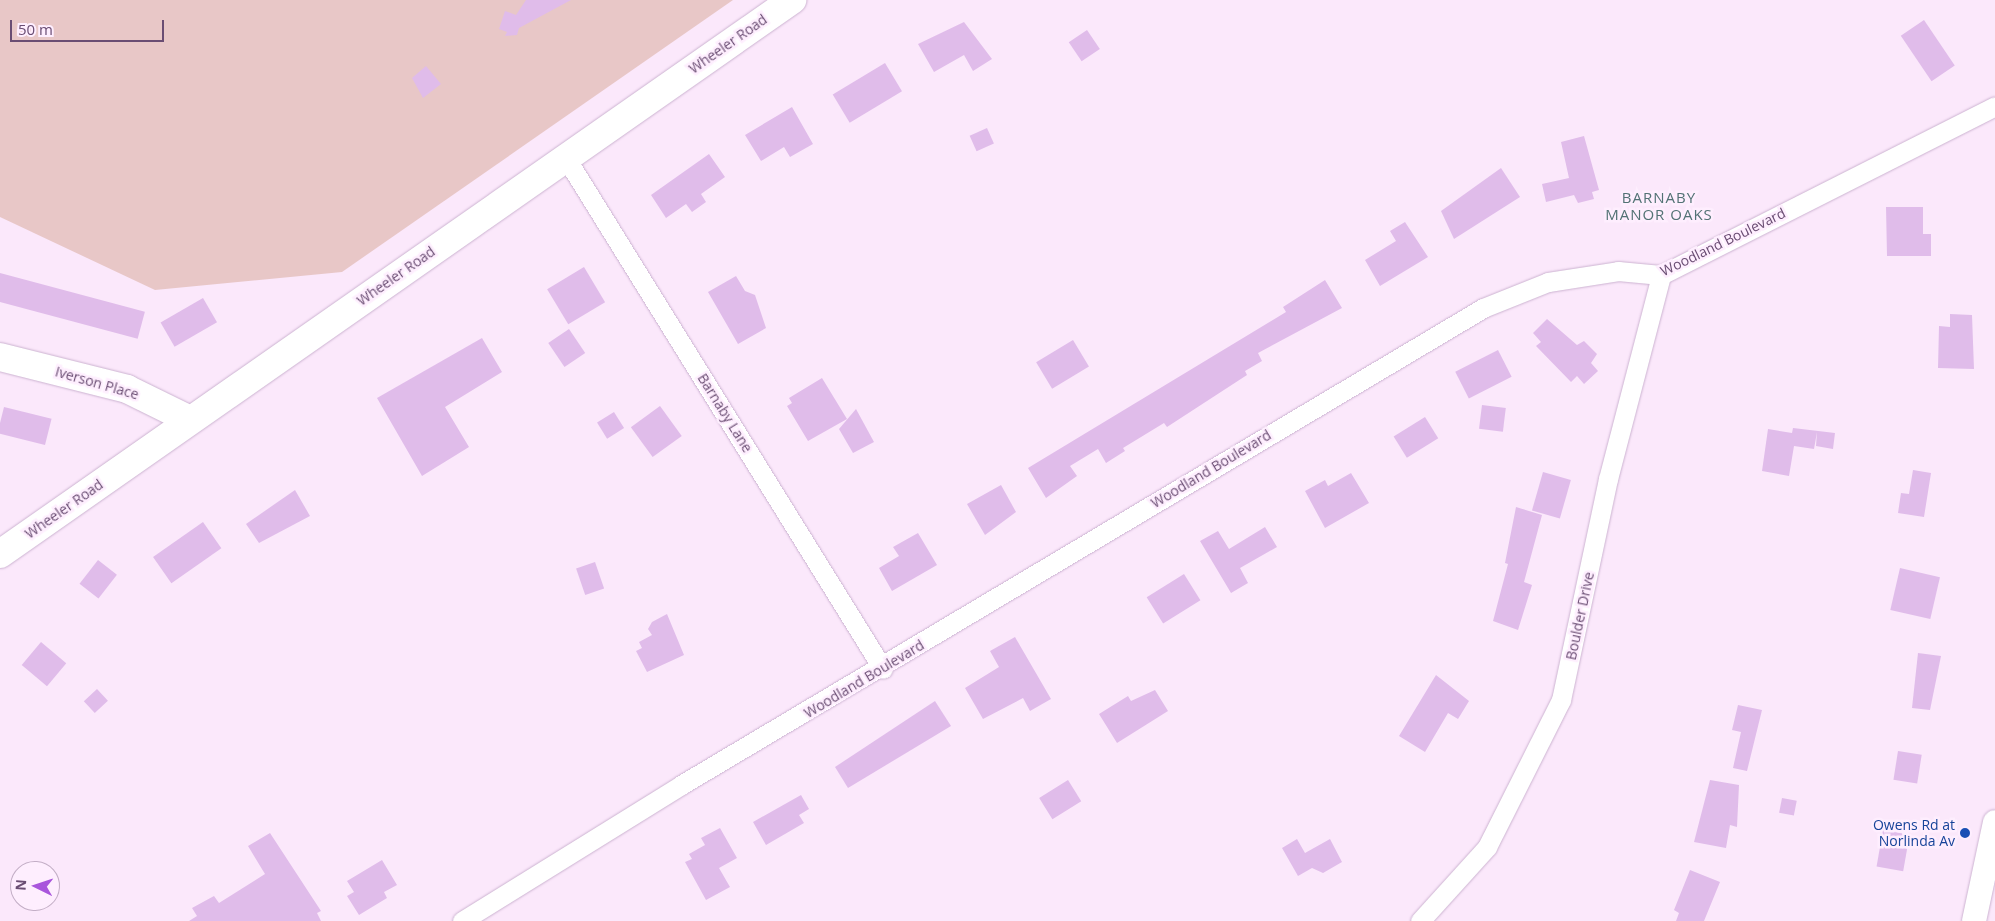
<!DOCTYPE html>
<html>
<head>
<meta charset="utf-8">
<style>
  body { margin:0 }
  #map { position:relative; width:1995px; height:921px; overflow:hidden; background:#fbe8fb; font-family:"Open Sans",sans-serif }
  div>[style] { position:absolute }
  .green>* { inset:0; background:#e8c7c7 }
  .building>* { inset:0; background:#e0bcea; transform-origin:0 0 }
  .roads { filter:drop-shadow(0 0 1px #ccb3d1) drop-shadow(0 0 1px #ccb3d1) }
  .minor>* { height:19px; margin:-9.5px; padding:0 9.5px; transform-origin:9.5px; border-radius:9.5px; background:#fff }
  .tertiary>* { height:24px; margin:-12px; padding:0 12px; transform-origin:12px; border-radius:12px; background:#fff }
  .secondary>* { height:28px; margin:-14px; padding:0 14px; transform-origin:14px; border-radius:14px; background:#fff }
  .dots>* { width:14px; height:14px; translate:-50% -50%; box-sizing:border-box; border:2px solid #feeefe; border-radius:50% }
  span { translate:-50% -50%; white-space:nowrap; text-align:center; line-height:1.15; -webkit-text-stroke:5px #feeefe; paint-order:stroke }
  .street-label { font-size:14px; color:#6a4d73 }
  .transit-label { font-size:14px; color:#164399 }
  .right { translate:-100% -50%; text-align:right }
  .neighbourhood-label { font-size:15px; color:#537275; letter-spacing:1px }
  .north { position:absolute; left:10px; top:861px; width:50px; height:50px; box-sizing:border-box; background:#feeefe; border:1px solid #c3aec6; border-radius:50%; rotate:274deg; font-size:14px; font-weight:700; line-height:20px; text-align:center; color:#6a4d73 }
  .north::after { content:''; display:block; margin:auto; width:18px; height:22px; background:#a955dc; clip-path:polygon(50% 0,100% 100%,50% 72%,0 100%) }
  .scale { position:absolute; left:10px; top:20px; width:154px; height:22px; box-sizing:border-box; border:2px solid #6a4d73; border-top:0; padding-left:6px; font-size:15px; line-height:18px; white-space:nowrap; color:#6a4d73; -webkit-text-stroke:4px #feeefe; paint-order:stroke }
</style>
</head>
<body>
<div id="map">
  <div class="green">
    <i style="clip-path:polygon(0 0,733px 0,342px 272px,155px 290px,0 217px)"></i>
  </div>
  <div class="building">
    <i style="clip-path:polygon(526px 0,571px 0,519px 28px,517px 35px,505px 36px,507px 32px,499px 29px,505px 11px,516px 15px)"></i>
    <i style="left:1924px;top:20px;width:55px;height:28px;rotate:56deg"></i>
    <i style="clip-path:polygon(964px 22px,992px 59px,973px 71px,964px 55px,934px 72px,918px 44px)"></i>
    <i style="left:1087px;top:30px;width:23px;height:22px;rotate:56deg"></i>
    <i style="left:885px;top:63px;width:33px;height:61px;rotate:59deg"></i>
    <i style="clip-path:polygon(426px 66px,441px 84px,423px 98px,412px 78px)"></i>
    <i style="clip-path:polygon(792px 107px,813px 144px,790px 157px,784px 147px,761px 161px,745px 135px)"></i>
    <i style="left:987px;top:128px;width:17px;height:19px;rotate:66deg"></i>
    <i style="clip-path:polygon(1584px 136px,1599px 190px,1592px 192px,1594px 199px,1578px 203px,1574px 195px,1546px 202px,1542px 184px,1569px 178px,1561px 142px)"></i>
    <i style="clip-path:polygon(709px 154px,725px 177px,701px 194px,706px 202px,692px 212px,686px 204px,666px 218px,651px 195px)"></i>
    <i style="clip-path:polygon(1501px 168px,1520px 197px,1454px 239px,1441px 211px)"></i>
    <i style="clip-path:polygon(1886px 207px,1923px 207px,1923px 234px,1931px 234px,1931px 256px,1887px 256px)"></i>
    <i style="clip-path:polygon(1405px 222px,1428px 257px,1380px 286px,1365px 260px,1396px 241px,1390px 231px)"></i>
    <i style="left:584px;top:267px;width:41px;height:43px;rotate:59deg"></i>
    <i style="left:0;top:273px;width:150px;height:28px;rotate:15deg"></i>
    <i style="clip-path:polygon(736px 276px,745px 291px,755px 295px,766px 328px,738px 344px,708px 292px)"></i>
    <i style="clip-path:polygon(1325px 280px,1342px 308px,1258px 353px,1262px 361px,1245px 371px,1247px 375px,1167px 427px,1164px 423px,1123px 448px,1125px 451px,1106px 463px,1098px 449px,1070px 466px,1077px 476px,1046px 498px,1028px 468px,1286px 312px,1283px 307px)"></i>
    <i style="left:203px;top:298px;width:28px;height:49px;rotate:60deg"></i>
    <i style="clip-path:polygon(1950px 314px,1972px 315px,1974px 369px,1938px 368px,1939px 326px,1950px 327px)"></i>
    <i style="clip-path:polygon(1547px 319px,1577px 345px,1584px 341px,1597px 354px,1591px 363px,1598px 371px,1584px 384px,1577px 376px,1571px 382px,1536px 346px,1541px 342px,1533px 333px)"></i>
    <i style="left:569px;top:329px;width:29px;height:25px;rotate:56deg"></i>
    <i style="clip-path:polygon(482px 338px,502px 372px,445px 407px,469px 447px,422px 476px,377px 398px)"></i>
    <i style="left:1073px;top:340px;width:31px;height:43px;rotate:59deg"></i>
    <i style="left:1498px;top:350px;width:30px;height:48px;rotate:63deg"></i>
    <i style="clip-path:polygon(822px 378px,847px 419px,808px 441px,787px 406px,792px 403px,789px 398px)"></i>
    <i style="left:1482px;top:405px;width:24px;height:24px;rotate:7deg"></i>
    <i style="left:660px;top:406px;width:37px;height:36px;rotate:54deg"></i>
    <i style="left:4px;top:407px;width:49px;height:27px;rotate:14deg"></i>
    <i style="clip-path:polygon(856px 409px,874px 442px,853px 453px,839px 429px)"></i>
    <i style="left:614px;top:412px;width:19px;height:20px;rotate:58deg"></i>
    <i style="left:1425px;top:417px;width:25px;height:37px;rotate:58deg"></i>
    <i style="clip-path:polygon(1793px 428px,1835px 433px,1833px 449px,1816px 446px,1817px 432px,1814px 449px,1794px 446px,1789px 476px,1762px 471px,1768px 429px,1792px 433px)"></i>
    <i style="clip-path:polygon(1913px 470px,1931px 473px,1924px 517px,1898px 513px,1901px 493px,1909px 494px)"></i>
    <i style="left:1543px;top:472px;width:29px;height:40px;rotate:16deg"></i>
    <i style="clip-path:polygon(1351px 473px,1369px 503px,1325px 528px,1305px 491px,1325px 480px,1328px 486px)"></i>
    <i style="clip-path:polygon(1001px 485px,1016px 512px,985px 535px,967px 504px)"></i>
    <i style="clip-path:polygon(295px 490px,310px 516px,259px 543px,246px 524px)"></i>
    <i style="clip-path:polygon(1516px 507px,1542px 515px,1524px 582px,1532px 585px,1518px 630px,1493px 621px,1508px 564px,1505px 563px)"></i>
    <i style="left:203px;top:522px;width:32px;height:61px;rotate:55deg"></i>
    <i style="clip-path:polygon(1265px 527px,1277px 547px,1240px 568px,1248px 583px,1231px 593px,1200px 541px,1218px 531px,1229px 549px)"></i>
    <i style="clip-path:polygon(918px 533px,937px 565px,892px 591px,879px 568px,899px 556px,893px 547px)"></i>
    <i style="left:98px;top:560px;width:24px;height:30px;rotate:38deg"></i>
    <i style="left:595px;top:562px;width:28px;height:20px;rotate:71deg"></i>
    <i style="left:1900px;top:568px;width:41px;height:43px;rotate:13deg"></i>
    <i style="left:1184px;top:574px;width:31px;height:44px;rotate:58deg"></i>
    <i style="clip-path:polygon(667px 614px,684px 655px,647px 672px,636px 651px,642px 648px,639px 642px,652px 635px,648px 629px,652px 622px)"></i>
    <i style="clip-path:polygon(1015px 637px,1051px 699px,1030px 711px,1023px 698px,983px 719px,965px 688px,999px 667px,990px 651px)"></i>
    <i style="left:41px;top:642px;width:33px;height:30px;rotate:40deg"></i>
    <i style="clip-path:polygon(1918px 653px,1941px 656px,1930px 710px,1912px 708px)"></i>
    <i style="clip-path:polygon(1436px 675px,1469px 701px,1458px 719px,1448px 713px,1425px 752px,1399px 736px)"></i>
    <i style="left:97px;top:689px;width:16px;height:18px;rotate:47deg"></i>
    <i style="clip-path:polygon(1155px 690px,1168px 711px,1117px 743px,1099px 714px,1128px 696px,1131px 701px)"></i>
    <i style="clip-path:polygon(935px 701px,951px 726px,848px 788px,835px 767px)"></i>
    <i style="clip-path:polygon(1738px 705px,1762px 710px,1747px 771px,1733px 768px,1741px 732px,1732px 730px)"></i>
    <i style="left:1898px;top:751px;width:24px;height:29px;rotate:9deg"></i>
    <i style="left:1068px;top:780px;width:25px;height:34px;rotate:58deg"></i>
    <i style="clip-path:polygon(1710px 780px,1739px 785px,1737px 827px,1730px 825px,1726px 848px,1694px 842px)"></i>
    <i style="clip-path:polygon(801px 795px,809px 809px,799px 815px,804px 823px,766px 845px,753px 822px)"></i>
    <i style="left:1782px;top:798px;width:15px;height:15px;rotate:11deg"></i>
    <i style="clip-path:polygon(720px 828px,737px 858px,719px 868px,730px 887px,706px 900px,685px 862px,692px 859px,689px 854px,705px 845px,701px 838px)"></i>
    <i style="left:1883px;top:830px;width:27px;height:37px;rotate:10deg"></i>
    <i style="clip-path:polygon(270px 833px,321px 911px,317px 913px,321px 921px,189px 921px,197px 916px,192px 908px,214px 896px,219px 903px,265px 874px,248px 846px)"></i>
    <i style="clip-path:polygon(1297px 839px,1305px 853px,1330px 839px,1342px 862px,1323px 873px,1312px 868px,1298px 876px,1282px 848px)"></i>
    <i style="clip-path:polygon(382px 860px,397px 885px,384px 892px,387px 898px,359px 915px,347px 896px,354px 892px,347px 881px)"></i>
    <i style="clip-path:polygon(1690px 870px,1720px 882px,1704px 921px,1676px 921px,1679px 913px,1674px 910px)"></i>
  </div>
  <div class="roads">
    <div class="minor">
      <i style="left:566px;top:158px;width:601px;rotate:58.19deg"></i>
      <i style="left:462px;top:921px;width:258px;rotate:-31.8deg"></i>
      <i style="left:681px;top:785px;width:933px;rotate:-30.74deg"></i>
      <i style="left:1483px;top:308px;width:70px;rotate:-21.8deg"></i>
      <i style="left:1548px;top:282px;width:71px;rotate:-8.9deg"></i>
      <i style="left:1618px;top:271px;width:43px;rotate:5.3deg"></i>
      <i style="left:1661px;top:275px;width:374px;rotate:-26.8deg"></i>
      <i style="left:1420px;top:921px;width:100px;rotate:-47.8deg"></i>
      <i style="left:1487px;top:847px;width:165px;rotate:-63.3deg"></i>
      <i style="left:1561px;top:700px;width:226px;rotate:-78deg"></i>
      <i style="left:1608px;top:479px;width:211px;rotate:-75.4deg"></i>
    </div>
    <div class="tertiary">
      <i style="left:1974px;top:921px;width:101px;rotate:-78deg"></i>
    </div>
    <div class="secondary">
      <i style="left:0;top:357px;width:131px;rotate:14.1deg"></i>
      <i style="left:127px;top:389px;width:70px;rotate:26.2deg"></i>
      <i style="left:0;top:554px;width:967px;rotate:-34.97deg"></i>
    </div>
  </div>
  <div class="dots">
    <i style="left:1965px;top:833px;background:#1a4fb4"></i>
  </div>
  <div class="street-label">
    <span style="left:728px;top:44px;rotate:-35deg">Wheeler Road</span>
    <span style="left:1723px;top:242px;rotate:-26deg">Woodland Boulevard</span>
    <span style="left:396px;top:276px;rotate:-35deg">Wheeler Road</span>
    <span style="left:97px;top:383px;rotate:16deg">Iverson Place</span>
    <span style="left:725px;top:413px;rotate:58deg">Barnaby Lane</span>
    <span style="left:1211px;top:469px;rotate:-31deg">Woodland Boulevard</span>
    <span style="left:64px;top:509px;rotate:-35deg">Wheeler Road</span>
    <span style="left:1580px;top:616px;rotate:-78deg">Boulder Drive</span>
    <span style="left:864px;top:679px;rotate:-31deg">Woodland Boulevard</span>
  </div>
  <div class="transit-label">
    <span class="right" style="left:1955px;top:833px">Owens Rd at<br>Norlinda Av</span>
  </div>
  <div class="neighbourhood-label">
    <span style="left:1659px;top:206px">BARNABY<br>MANOR OAKS</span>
  </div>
  <div class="north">N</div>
  <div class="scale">50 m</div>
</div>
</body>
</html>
